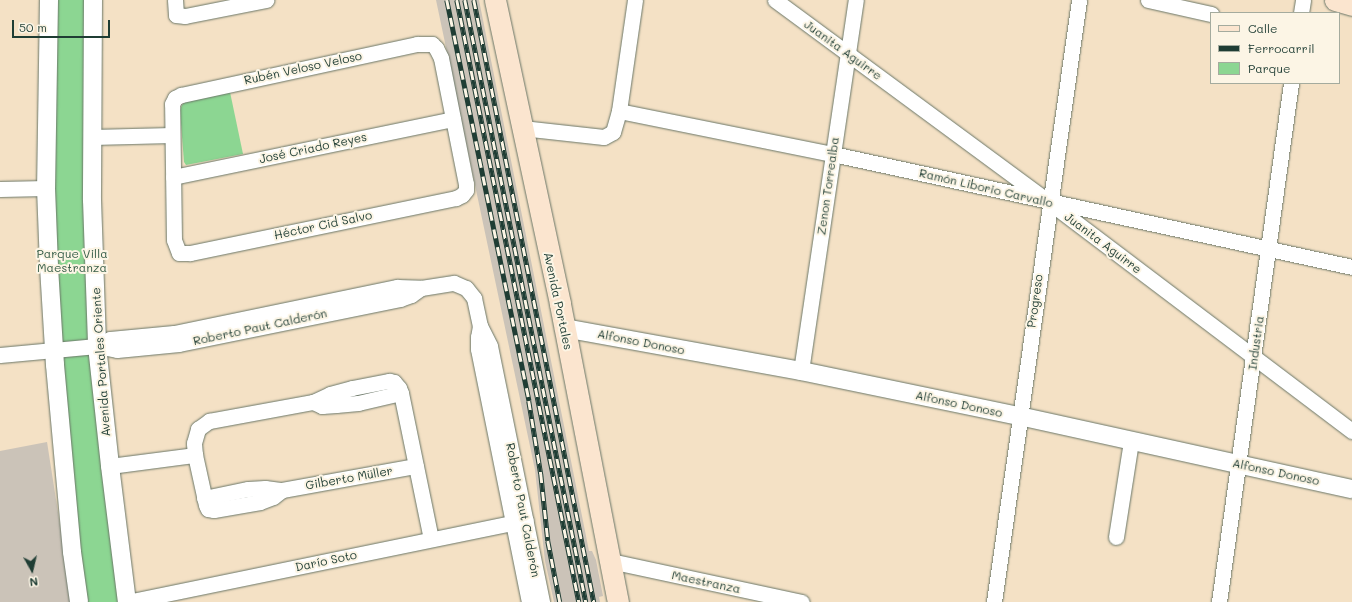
<!DOCTYPE html>
<html>
<head>
<meta charset="utf-8">
<style>
  body { margin:0 }
  #map { position:relative; width:1352px; height:602px; overflow:hidden; background:#f4e1c5; font-family:Mali,sans-serif }
  div>[style] { position:absolute }
  .industrial>* { inset:0; background:#cbc3b8 }
  .green>* { inset:0; background:#8cd692 }
  .roads { filter:drop-shadow(0 0 1px #6a7667) drop-shadow(0 0 1px #6a7667) }
  .minor>* { height:15px; margin:-7.5px; padding:0 7.5px; transform-origin:7.5px; border-radius:7.5px; background:#fff }
  .tertiary>* { height:18px; margin:-9px; padding:0 9px; transform-origin:9px; border-radius:9px; background:#fff }
  .secondary>* { height:21px; margin:-10.5px; padding:0 10.5px; transform-origin:10.5px; border-radius:10.5px; background:#fbe5cf }
  .rail>* { height:4.5px; margin-top:-2.25px; transform-origin:0; background:repeating-linear-gradient(90deg,#fcf5e5 0 9px,#1f3d34 0 18px); box-sizing:border-box; border-block:1px solid #1f3d34 }
  span { translate:-50% -50%; white-space:nowrap; text-align:center; line-height:1.15; -webkit-text-stroke:4px #fcf5e5; paint-order:stroke }
  .street-label { font-size:12px; color:#1f3d34 }
  .park-label { font-size:12px; color:#355c47 }
  .legend { position:absolute; left:1210px; top:12px; width:130px; height:72px; box-sizing:border-box; background:#fcf5e5; border:1px solid #a4ab9e; margin:0; padding:5px 7px; list-style:none; font-size:12px; color:#1f3d34 }
  .legend li { display:flex; align-items:center; gap:8px; height:20px }
  .legend b { width:20px; border:1px solid #a4ab9e }
  .north { position:absolute; left:12px; top:550px; width:40px; height:40px; -webkit-text-stroke:3px #fcf5e5; paint-order:stroke; rotate:172deg; font-size:11px; font-weight:700; line-height:16px; text-align:center; color:#1f3d34 }
  .north::after { content:''; display:block; margin:auto; width:14px; height:18px; background:#1f3d34; clip-path:polygon(50% 0,100% 100%,50% 72%,0 100%) }
  .scale { position:absolute; left:12px; top:20px; width:98px; height:18px; box-sizing:border-box; border:2px solid #1f3d34; border-top:0; padding-left:5px; font-size:12px; line-height:14px; white-space:nowrap; color:#1f3d34; -webkit-text-stroke:3px #fcf5e5; paint-order:stroke }
</style>
</head>
<body>
<div id="map">
  <div class="industrial">
    <i style="clip-path:polygon(436px 0,479px 0,589px 551px,592px 551px,596px 560px,603px 596px,599px 597px,600px 602px,554px 602px,545px 561px,535px 470px)"></i>
    <i style="clip-path:polygon(47px 442px,72px 602px,0 602px,0 451px)"></i>
  </div>
  <div class="green">
    <i style="clip-path:polygon(54px 0,87px 0,85px 41px,122px 602px,88px 602px,80px 550px,53px 254px)"></i>
    <i style="clip-path:polygon(230px 92px,243px 154px,186px 165px,184px 162px,180px 110px,182px 105px,185px 102px)"></i>
  </div>
  <div class="roads">
    <div class="minor">
      <i style="left:175px;top:0;width:15px;rotate:86deg"></i>
      <i style="left:176px;top:15px;width:9px;rotate:6deg"></i>
      <i style="left:185px;top:16px;width:83px;rotate:-11.2deg"></i>
      <i style="left:775px;top:0;width:340px;rotate:36.4deg"></i>
      <i style="left:1049px;top:202px;width:380px;rotate:37.1deg"></i>
      <i style="left:1148px;top:0;width:65px;rotate:12.5deg"></i>
      <i style="left:1301px;top:13px;width:13px;rotate:-81deg"></i>
      <i style="left:417px;top:44px;width:15px"></i>
      <i style="left:432px;top:44px;width:6px;rotate:45deg"></i>
      <i style="left:436px;top:48px;width:11px;rotate:63deg"></i>
      <i style="left:441px;top:58px;width:128px;rotate:78.8deg"></i>
      <i style="left:466px;top:184px;width:6px;rotate:90deg"></i>
      <i style="left:466px;top:190px;width:6px;rotate:129deg"></i>
      <i style="left:462px;top:195px;width:7px;rotate:153deg"></i>
      <i style="left:456px;top:198px;width:272px;rotate:168.3deg"></i>
      <i style="left:190px;top:253px;width:11px;rotate:180deg"></i>
      <i style="left:179px;top:253px;width:14px;rotate:-111deg"></i>
      <i style="left:174px;top:240px;width:136px;rotate:-90.8deg"></i>
      <i style="left:172px;top:104px;width:7px;rotate:-63deg"></i>
      <i style="left:175px;top:98px;width:7px;rotate:-27deg"></i>
      <i style="left:181px;top:95px;width:241px;rotate:-12.2deg"></i>
      <i style="left:619px;top:111px;width:218px;rotate:11.4deg"></i>
      <i style="left:833px;top:154px;width:531px;rotate:12.28deg"></i>
      <i style="left:522px;top:128px;width:82px;rotate:6.3deg"></i>
      <i style="left:604px;top:137px;width:10px;rotate:-29deg"></i>
      <i style="left:613px;top:132px;width:22px;rotate:-74deg"></i>
      <i style="left:619px;top:111px;width:112px;rotate:-81.8deg"></i>
      <i style="left:92px;top:137px;width:80px;rotate:-1.4deg"></i>
      <i style="left:173px;top:177px;width:286px;rotate:-11.7deg"></i>
      <i style="left:0;top:189px;width:46px;rotate:-1.2deg"></i>
      <i style="left:480px;top:326px;width:11px;rotate:100deg"></i>
      <i style="left:478px;top:337px;width:12px;rotate:90deg"></i>
      <i style="left:478px;top:349px;width:258px;rotate:78.6deg"></i>
      <i style="left:97px;top:346px;width:15px;rotate:-28deg"></i>
      <i style="left:110px;top:339px;width:64px;rotate:-5.4deg"></i>
      <i style="left:174px;top:333px;width:228px;rotate:-11.7deg"></i>
      <i style="left:397px;top:287px;width:24px;rotate:2deg"></i>
      <i style="left:421px;top:288px;width:33px;rotate:-9deg"></i>
      <i style="left:454px;top:283px;width:13px;rotate:23deg"></i>
      <i style="left:466px;top:288px;width:13px;rotate:51deg"></i>
      <i style="left:474px;top:298px;width:29px;rotate:78deg"></i>
      <i style="left:480px;top:326px;width:22px;rotate:63deg"></i>
      <i style="left:490px;top:346px;width:261px;rotate:78.5deg"></i>
      <i style="left:0;top:355px;width:97px;rotate:-5.3deg"></i>
      <i style="left:97px;top:346px;width:20px;rotate:11deg"></i>
      <i style="left:117px;top:350px;width:62px;rotate:-5.5deg"></i>
      <i style="left:179px;top:344px;width:226px;rotate:-11.5deg"></i>
      <i style="left:400px;top:299px;width:12px;rotate:-20deg"></i>
      <i style="left:411px;top:295px;width:12px;rotate:-35deg"></i>
      <i style="left:801px;top:371px;width:375px;rotate:-81.6deg"></i>
      <i style="left:313px;top:402px;width:10px;rotate:24deg"></i>
      <i style="left:322px;top:406px;width:14px;rotate:-4deg"></i>
      <i style="left:336px;top:405px;width:22px;rotate:-5deg"></i>
      <i style="left:358px;top:403px;width:44px;rotate:-13.1deg"></i>
      <i style="left:110px;top:466px;width:86px;rotate:-7.4deg"></i>
      <i style="left:282px;top:490px;width:11px;rotate:142deg"></i>
      <i style="left:273px;top:497px;width:14px;rotate:159deg"></i>
      <i style="left:260px;top:502px;width:47px;rotate:170.1deg"></i>
      <i style="left:214px;top:510px;width:6px;rotate:-171deg"></i>
      <i style="left:208px;top:509px;width:4px;rotate:-117deg"></i>
      <i style="left:206px;top:505px;width:51px;rotate:-102.4deg"></i>
      <i style="left:195px;top:455px;width:12px;rotate:-95deg"></i>
      <i style="left:194px;top:443px;width:15px;rotate:-74deg"></i>
      <i style="left:198px;top:429px;width:14px;rotate:-36deg"></i>
      <i style="left:209px;top:421px;width:106px;rotate:-10.4deg"></i>
      <i style="left:313px;top:402px;width:19px;rotate:-25deg"></i>
      <i style="left:330px;top:394px;width:23px;rotate:-15deg"></i>
      <i style="left:352px;top:388px;width:38px;rotate:-11deg"></i>
      <i style="left:389px;top:381px;width:5px;rotate:11deg"></i>
      <i style="left:394px;top:382px;width:8px;rotate:50deg"></i>
      <i style="left:399px;top:388px;width:5px;rotate:68deg"></i>
      <i style="left:401px;top:393px;width:149px;rotate:78.4deg"></i>
      <i style="left:204px;top:498px;width:45px;rotate:-11.6deg"></i>
      <i style="left:248px;top:489px;width:17px;rotate:-3deg"></i>
      <i style="left:265px;top:488px;width:17px;rotate:7deg"></i>
      <i style="left:282px;top:490px;width:136px;rotate:-10.2deg"></i>
      <i style="left:1116px;top:537px;width:97px;rotate:-81.1deg"></i>
      <i style="left:610px;top:561px;width:196px;rotate:12.1deg"></i>
      <i style="left:127px;top:602px;width:407px;rotate:-11.6deg"></i>
      <i style="left:994px;top:602px;width:608px;rotate:-81.96deg"></i>
      <i style="left:1219px;top:602px;width:524px;rotate:-82.1deg"></i>
    </div>
    <div class="tertiary">
      <i style="left:49px;top:0;width:188px;rotate:90.9deg"></i>
      <i style="left:46px;top:188px;width:79px;rotate:87.8deg"></i>
      <i style="left:49px;top:267px;width:98px;rotate:86.5deg"></i>
      <i style="left:55px;top:365px;width:188px;rotate:84.8deg"></i>
      <i style="left:72px;top:552px;width:50px;rotate:82deg"></i>
      <i style="left:93px;top:0;width:200px;rotate:90.3deg"></i>
      <i style="left:92px;top:200px;width:146px;rotate:88deg"></i>
      <i style="left:97px;top:346px;width:121px;rotate:83.8deg"></i>
      <i style="left:110px;top:466px;width:137px;rotate:82.9deg"></i>
      <i style="left:564px;top:328px;width:241px;rotate:10.3deg"></i>
      <i style="left:801px;top:371px;width:223px;rotate:11.7deg"></i>
      <i style="left:1019px;top:416px;width:341px;rotate:12.4deg"></i>
    </div>
    <div class="secondary">
      <i style="left:495px;top:0;width:311px;rotate:77.9deg"></i>
      <i style="left:560px;top:304px;width:304px;rotate:79deg"></i>
      <i style="left:1335px;top:0;width:18px;rotate:16deg"></i>
    </div>
  </div>
  <div class="rail">
    <i style="left:447px;top:0;width:409px;rotate:78.4deg"></i>
    <i style="left:529px;top:401px;width:74px;rotate:80.7deg"></i>
    <i style="left:541px;top:474px;width:67px;rotate:84deg"></i>
    <i style="left:548px;top:541px;width:62px;rotate:78.9deg"></i>
    <i style="left:457px;top:0;width:614px;rotate:78.54deg"></i>
    <i style="left:465px;top:0;width:614px;rotate:78.64deg"></i>
    <i style="left:474px;top:0;width:614px;rotate:78.73deg"></i>
  </div>
  <div class="street-label">
    <span style="left:843px;top:50px;rotate:36deg">Juanita Aguirre</span>
    <span style="left:303px;top:68px;rotate:-12deg">Rubén Veloso Veloso</span>
    <span style="left:313px;top:148px;rotate:-12deg">José Criado Reyes</span>
    <span style="left:828px;top:186px;rotate:-82deg">Zenon Torrealba</span>
    <span style="left:986px;top:188px;rotate:13deg">Ramón Liborio Carvallo</span>
    <span style="left:323px;top:225px;rotate:-12deg">Héctor Cid Salvo</span>
    <span style="left:1103px;top:243px;rotate:37deg">Juanita Aguirre</span>
    <span style="left:558px;top:301px;rotate:78deg">Avenida Portales</span>
    <span style="left:1035px;top:301px;rotate:-82deg">Progreso</span>
    <span style="left:260px;top:327px;rotate:-12deg">Roberto Paut Calderón</span>
    <span style="left:641px;top:342px;rotate:11deg">Alfonso Donoso</span>
    <span style="left:1256px;top:343px;rotate:-82deg">Industria</span>
    <span style="left:101px;top:362px;rotate:-94deg">Avenida Portales Oriente</span>
    <span style="left:959px;top:404px;rotate:12deg">Alfonso Donoso</span>
    <span style="left:1276px;top:472px;rotate:12deg">Alfonso Donoso</span>
    <span style="left:349px;top:478px;rotate:-10deg">Gilberto Müller</span>
    <span style="left:523px;top:510px;rotate:79deg">Roberto Paut Calderón</span>
    <span style="left:326px;top:561px;rotate:-12deg">Darío Soto</span>
    <span style="left:706px;top:582px;rotate:12deg">Maestranza</span>
  </div>
  <div class="park-label">
    <span style="left:72px;top:261px">Parque Villa<br>Maestranza</span>
  </div>
  <ul class="legend">
  <li><b style="height:5px;background:#fbe5cf"></b>Calle</li>
  <li><b style="height:5px;background:#1f3d34"></b>Ferrocarril</li>
  <li><b style="height:11px;background:#8cd692"></b>Parque</li>
  </ul>
  <div class="north">N</div>
  <div class="scale">50 m</div>
</div>
</body>
</html>
